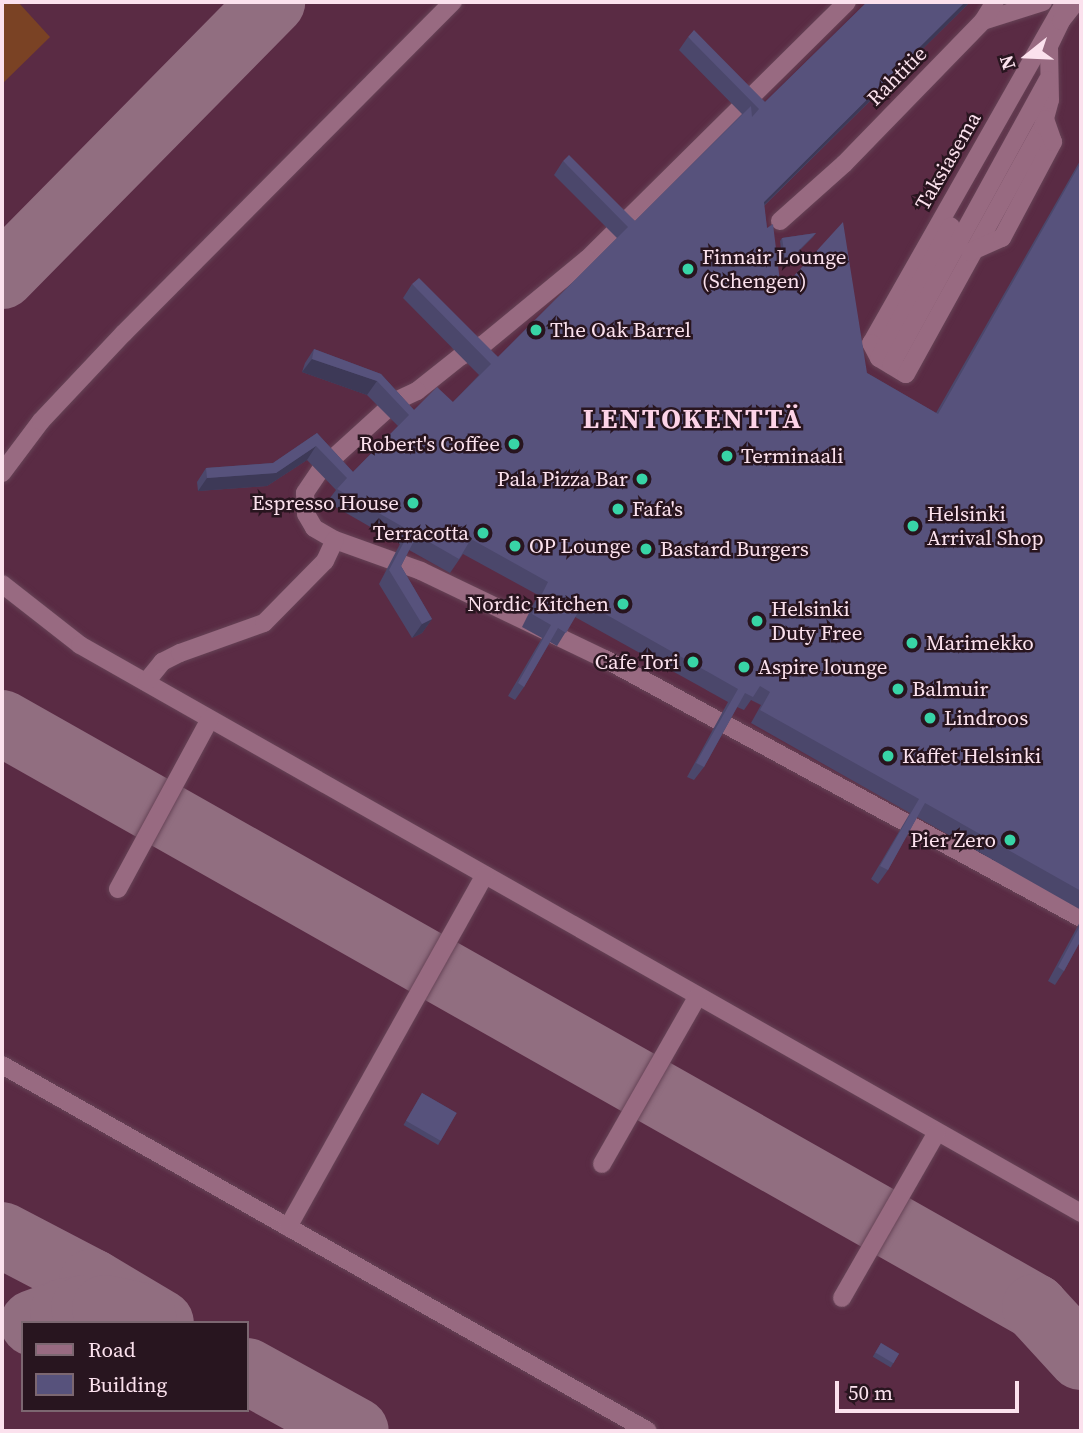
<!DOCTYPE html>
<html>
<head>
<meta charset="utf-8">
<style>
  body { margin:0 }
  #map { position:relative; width:1083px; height:1433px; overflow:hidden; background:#4d253a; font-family:"Source Serif 4",serif }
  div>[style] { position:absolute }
  .built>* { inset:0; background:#5a2b44 }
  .green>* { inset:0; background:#7a4224 }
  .taxiway>* { height:66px; margin:-33px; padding:0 33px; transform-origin:33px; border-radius:33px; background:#916e80 }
  .roads { filter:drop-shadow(0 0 2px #664356) drop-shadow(0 0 2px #664356) }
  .minor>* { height:18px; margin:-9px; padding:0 9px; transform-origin:9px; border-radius:9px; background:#986a81 }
  .wall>* { inset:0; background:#4b476b; transform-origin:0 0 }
  .shaded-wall>* { inset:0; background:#3d3957 }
  .building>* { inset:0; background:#57527c; transform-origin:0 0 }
  .dots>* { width:19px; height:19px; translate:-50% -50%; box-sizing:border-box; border:4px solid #28151f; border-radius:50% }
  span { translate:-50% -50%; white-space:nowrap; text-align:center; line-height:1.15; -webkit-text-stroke:5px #28151f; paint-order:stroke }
  .street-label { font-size:21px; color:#fbe1ed }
  .poi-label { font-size:21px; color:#fbe1ed }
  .left { translate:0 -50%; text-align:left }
  .right { translate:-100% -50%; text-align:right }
  .district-label { font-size:28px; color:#fdd3e7; font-weight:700; letter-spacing:2px }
  .frame { position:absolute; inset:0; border:4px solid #fbe1ed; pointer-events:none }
  .legend { position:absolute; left:21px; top:1321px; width:228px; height:91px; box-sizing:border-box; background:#28151f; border:2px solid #7c6771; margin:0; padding:9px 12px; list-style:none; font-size:21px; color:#fbe1ed }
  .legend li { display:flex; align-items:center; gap:14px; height:35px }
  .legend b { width:35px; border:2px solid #7c6771 }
  .north { position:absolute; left:992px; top:21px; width:70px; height:70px; -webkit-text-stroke:5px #28151f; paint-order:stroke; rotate:252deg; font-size:19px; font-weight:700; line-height:28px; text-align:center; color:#fbe1ed }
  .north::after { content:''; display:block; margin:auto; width:24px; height:32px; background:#fbe1ed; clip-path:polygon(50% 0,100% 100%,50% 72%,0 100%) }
  .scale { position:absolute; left:835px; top:1381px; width:184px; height:32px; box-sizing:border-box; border:4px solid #fbe1ed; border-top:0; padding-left:9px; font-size:21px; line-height:24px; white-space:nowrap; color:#fbe1ed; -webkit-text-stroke:5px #28151f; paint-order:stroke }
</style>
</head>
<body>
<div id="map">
  <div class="built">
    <i style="clip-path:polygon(evenodd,2px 2px,1081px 2px,1081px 1431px,2px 1431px,2px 2px,23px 1323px,247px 1323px,247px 1410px,23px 1410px,23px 1323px)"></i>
  </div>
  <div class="green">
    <i style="clip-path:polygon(2px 2px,18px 2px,50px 37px,2px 84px)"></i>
  </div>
  <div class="taxiway">
    <i style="left:2px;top:276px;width:385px;rotate:-45.4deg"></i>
    <i style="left:2px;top:723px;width:1187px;rotate:29.48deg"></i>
    <i style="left:1035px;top:1307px;width:68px;rotate:47.4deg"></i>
    <i style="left:2px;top:1235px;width:102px;rotate:27.6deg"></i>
    <i style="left:92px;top:1282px;width:80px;rotate:30.7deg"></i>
    <i style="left:33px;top:1323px;width:32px;rotate:-20deg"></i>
    <i style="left:63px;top:1312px;width:21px;rotate:-11deg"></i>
    <i style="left:84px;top:1308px;width:21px"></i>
    <i style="left:105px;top:1308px;width:39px;rotate:12deg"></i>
    <i style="left:247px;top:1371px;width:124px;rotate:28.8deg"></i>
  </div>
  <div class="roads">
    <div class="minor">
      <i style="left:847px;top:2px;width:366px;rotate:135.3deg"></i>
      <i style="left:587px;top:259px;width:134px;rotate:140.5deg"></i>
      <i style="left:484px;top:344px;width:26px;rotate:152deg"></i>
      <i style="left:461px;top:356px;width:56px;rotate:141.5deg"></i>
      <i style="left:417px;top:391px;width:23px;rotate:155deg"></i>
      <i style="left:396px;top:401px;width:101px;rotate:137.8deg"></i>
      <i style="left:321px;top:469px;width:29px;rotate:124deg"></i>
      <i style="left:305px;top:493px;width:21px;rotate:87deg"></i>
      <i style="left:306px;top:514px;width:16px;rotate:60deg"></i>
      <i style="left:314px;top:528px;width:24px;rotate:30deg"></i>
      <i style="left:335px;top:540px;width:91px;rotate:19.8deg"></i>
      <i style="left:421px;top:571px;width:204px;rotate:25.6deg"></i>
      <i style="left:605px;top:659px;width:542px;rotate:28.55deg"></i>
      <i style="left:1065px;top:2px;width:392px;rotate:119.6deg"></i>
      <i style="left:871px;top:343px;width:17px;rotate:62deg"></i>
      <i style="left:879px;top:358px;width:31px;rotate:31deg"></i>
      <i style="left:906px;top:374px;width:283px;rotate:-61.1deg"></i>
      <i style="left:1043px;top:126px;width:27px;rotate:-75deg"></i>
      <i style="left:1050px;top:100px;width:54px;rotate:-91.1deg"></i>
      <i style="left:1049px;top:46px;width:28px;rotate:-64deg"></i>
      <i style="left:1061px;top:21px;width:24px;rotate:-52deg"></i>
      <i style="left:983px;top:21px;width:63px;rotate:-17.6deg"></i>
      <i style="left:780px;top:221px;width:86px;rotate:-41.7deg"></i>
      <i style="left:844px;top:164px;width:199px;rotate:-45.8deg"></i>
      <i style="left:983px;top:21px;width:22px;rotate:-58deg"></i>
      <i style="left:970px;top:252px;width:35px;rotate:-24deg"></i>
      <i style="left:1002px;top:238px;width:109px;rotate:-62deg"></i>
      <i style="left:1053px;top:142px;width:24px;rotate:-109deg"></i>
      <i style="left:879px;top:358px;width:150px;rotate:-61.4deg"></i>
      <i style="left:891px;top:365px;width:325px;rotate:-61.2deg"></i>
      <i style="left:2px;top:473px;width:65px;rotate:-53.1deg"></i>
      <i style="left:41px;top:421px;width:121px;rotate:-46.7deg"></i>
      <i style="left:124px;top:333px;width:467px;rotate:-45.2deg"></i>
      <i style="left:2px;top:584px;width:99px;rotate:38deg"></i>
      <i style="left:80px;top:645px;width:1151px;rotate:29.57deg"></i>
      <i style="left:146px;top:682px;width:26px;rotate:-51deg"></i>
      <i style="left:162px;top:662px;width:20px;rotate:-27deg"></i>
      <i style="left:180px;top:653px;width:89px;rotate:-19.7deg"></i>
      <i style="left:264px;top:623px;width:87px;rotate:-45.5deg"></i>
      <i style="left:325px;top:561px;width:23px;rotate:-65deg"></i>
      <i style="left:118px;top:889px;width:193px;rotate:-61.6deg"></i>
      <i style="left:2px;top:1065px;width:742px;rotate:29.53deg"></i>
      <i style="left:602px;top:1164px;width:193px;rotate:-60.3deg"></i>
      <i style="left:288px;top:1227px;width:403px;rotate:-60.8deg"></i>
      <i style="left:842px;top:1298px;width:191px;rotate:-60.2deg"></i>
    </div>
  </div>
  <div class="wall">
    <i style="clip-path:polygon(867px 2px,970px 2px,764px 206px,767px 228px,781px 290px,867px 373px,936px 413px,1081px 159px,1081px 910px,917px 817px,888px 870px,878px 884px,871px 879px,910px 813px,751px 723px,761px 705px,751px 700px,744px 710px,737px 707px,704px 767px,694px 780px,687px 777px,728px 702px,575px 617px,557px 646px,550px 642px,524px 687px,515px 700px,508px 696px,542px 638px,522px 627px,538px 595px,463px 554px,450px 573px,409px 550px,401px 566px,432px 619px,422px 633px,412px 638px,379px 584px,400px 544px,327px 502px,336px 490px,307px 460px,267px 486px,198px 491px,197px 482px,206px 468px,273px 463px,317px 433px,353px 472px,398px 426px,367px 395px,302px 372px,305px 363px,314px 349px,381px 374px,414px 410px,453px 402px,479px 375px,403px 298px,412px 284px,498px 357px,617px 238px,554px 175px,563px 161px,635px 221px,742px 114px,679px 50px,688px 37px,765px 102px)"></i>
    <i style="clip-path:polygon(816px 233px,813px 237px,783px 267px,780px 241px,782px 238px)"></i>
    <i style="clip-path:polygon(1081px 920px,1081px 940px,1064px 971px,1055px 985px,1048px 981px)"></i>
    <i style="left:422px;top:1093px;width:40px;height:37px;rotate:30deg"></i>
    <i style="left:881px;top:1343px;width:21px;height:16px;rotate:31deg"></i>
  </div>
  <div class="shaded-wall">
    <i style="clip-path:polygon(965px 2px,970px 2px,754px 215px,764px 202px)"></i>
    <i style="clip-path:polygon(312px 359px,377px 381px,367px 395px,302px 372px)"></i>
    <i style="clip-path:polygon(316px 446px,307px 460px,267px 486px,198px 491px,207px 478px,276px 473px)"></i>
    <i style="clip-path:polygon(432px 619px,422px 633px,412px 638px,422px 624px)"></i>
  </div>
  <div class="building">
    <i style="clip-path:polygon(867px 2px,965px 2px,764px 202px,767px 228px,773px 224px,781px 290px,843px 222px,867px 373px,938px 414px,1081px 162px,1081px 891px,925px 803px,888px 870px,880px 866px,919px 799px,760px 710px,770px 692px,760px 686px,753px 697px,745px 693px,704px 767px,696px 763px,738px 689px,584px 602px,566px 633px,558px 628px,524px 687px,518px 683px,551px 625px,532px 614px,548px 582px,471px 539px,459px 559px,417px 535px,401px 566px,432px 619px,422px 624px,389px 570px,410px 531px,337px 489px,347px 478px,316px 446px,276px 473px,207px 478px,206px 468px,273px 463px,317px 433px,353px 472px,409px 415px,377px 381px,312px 359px,314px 349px,381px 374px,414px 410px,437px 387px,453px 402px,491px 364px,412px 284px,419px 278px,498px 357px,628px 227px,563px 161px,569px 155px,635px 221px,751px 106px,752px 117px,759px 109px,688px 37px,694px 30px,765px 102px)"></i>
    <i style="clip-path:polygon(816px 233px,786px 263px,782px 238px)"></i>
    <i style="clip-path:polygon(1081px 924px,1081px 940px,1064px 971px,1058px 967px)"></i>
    <i style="left:422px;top:1093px;width:40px;height:32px;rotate:30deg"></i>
    <i style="left:881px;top:1343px;width:21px;height:11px;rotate:31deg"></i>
  </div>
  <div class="dots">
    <i style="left:688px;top:269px;background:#38d4a6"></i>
    <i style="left:536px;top:330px;background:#38d4a6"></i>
    <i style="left:514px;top:444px;background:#38d4a6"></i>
    <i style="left:727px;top:456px;background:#38d4a6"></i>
    <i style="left:642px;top:479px;background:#38d4a6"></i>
    <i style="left:413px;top:503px;background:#38d4a6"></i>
    <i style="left:618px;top:509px;background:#38d4a6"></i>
    <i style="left:913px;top:526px;background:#38d4a6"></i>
    <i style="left:483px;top:533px;background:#38d4a6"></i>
    <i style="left:515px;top:546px;background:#38d4a6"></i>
    <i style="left:646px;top:549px;background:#38d4a6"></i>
    <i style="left:623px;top:604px;background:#38d4a6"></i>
    <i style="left:757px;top:621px;background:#38d4a6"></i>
    <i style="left:912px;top:643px;background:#38d4a6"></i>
    <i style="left:693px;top:662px;background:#38d4a6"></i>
    <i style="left:744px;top:667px;background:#38d4a6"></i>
    <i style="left:898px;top:689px;background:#38d4a6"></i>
    <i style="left:930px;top:718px;background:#38d4a6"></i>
    <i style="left:888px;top:756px;background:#38d4a6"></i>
    <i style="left:1010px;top:840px;background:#38d4a6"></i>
  </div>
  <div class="street-label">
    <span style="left:897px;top:76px;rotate:-45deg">Rahtitie</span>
    <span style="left:948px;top:161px;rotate:-60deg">Taksiasema</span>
  </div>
  <div class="poi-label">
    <span class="left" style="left:702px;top:269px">Finnair Lounge<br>(Schengen)</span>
    <span class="left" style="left:550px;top:330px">The Oak Barrel</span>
    <span class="right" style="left:500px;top:444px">Robert's Coffee</span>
    <span class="left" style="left:741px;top:456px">Terminaali</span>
    <span class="right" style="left:628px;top:479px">Pala Pizza Bar</span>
    <span class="right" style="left:399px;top:503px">Espresso House</span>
    <span class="left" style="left:632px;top:509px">Fafa's</span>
    <span class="left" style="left:927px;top:526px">Helsinki<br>Arrival Shop</span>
    <span class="right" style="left:469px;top:533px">Terracotta</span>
    <span class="left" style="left:529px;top:546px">OP Lounge</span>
    <span class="left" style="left:660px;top:549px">Bastard Burgers</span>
    <span class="right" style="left:609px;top:604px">Nordic Kitchen</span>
    <span class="left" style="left:771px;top:621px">Helsinki<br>Duty Free</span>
    <span class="left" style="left:926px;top:643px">Marimekko</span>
    <span class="right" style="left:679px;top:662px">Cafe Tori</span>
    <span class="left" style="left:758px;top:667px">Aspire lounge</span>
    <span class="left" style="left:912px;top:689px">Balmuir</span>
    <span class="left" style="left:944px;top:718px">Lindroos</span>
    <span class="left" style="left:902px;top:756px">Kaffet Helsinki</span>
    <span class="right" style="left:996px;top:840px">Pier Zero</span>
  </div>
  <div class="district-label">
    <span style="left:693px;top:418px">LENTOKENTTÄ</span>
  </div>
  <div class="frame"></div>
  <ul class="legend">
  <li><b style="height:9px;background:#986a81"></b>Road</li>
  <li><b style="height:19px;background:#57527c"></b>Building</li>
  </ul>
  <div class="north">N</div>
  <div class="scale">50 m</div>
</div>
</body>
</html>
